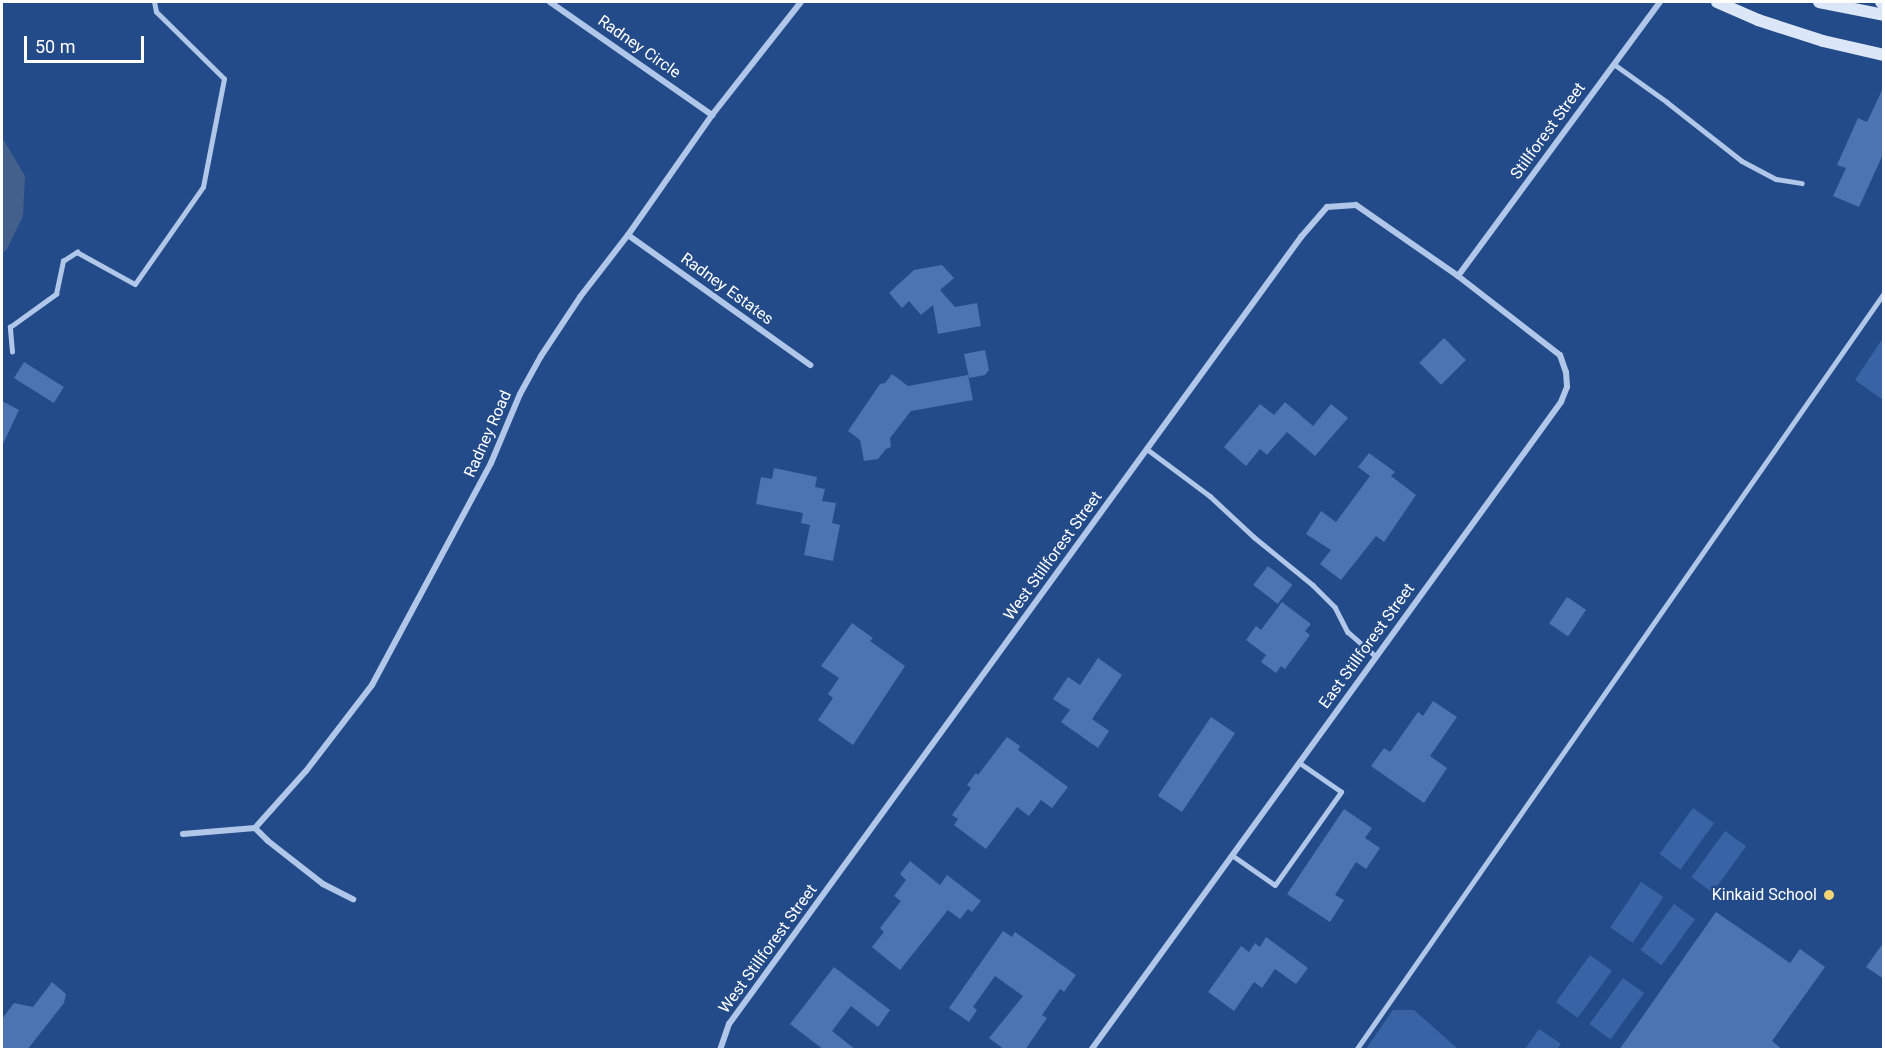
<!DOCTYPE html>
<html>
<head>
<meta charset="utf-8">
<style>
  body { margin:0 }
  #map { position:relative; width:1885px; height:1051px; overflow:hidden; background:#244b89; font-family:Roboto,sans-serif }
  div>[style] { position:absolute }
  .green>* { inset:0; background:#3864a5; transform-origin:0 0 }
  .water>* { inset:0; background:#435f8c }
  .building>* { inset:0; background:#4c74b0; transform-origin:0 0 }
  .service>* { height:4.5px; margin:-2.25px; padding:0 2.25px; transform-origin:2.25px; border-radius:2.25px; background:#b0c7e9 }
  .minor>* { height:6px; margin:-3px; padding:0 3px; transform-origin:3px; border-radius:3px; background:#b0c7e9 }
  .secondary>* { height:12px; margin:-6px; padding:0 6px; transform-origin:6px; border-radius:6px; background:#dbe6f8 }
  .dots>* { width:16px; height:16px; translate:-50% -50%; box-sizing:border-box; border:3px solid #244b89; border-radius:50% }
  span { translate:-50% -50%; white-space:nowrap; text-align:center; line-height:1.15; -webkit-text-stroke:4.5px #244b89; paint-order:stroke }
  .street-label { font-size:16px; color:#fff }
  .poi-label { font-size:16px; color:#fff }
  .right { translate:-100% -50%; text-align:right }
  .frame { position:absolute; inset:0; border:3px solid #fff; pointer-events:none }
  .scale { position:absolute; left:24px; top:36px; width:120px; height:27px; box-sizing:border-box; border:3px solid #fff; border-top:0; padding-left:8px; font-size:18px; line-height:21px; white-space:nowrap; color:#fff; -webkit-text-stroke:4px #244b89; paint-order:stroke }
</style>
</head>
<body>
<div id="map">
  <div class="green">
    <i style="clip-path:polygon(1883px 338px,1884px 400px,1883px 400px,1855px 380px)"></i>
    <i style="left:1693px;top:808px;width:26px;height:57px;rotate:36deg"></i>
    <i style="left:1725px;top:831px;width:26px;height:57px;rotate:36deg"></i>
    <i style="left:1641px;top:882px;width:27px;height:55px;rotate:34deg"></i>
    <i style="left:1674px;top:904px;width:26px;height:57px;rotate:36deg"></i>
    <i style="left:1590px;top:955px;width:27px;height:58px;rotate:36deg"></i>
    <i style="left:1623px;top:978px;width:26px;height:57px;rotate:36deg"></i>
    <i style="clip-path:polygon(1393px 1010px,1414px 1010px,1458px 1049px,1366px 1049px)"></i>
    <i style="clip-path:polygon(1539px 1029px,1561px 1044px,1557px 1049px,1525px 1049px)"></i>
  </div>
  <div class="water">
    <i style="clip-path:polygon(2px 137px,25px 176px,23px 216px,7px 249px,2px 254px)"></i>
  </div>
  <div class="building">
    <i style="clip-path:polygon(1884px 86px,1884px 152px,1859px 207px,1833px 196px,1846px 168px,1837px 165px,1858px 118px,1867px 122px)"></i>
    <i style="clip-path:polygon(942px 265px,954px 278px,940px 290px,955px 307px,977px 303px,981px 326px,938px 334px,933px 305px,921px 315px,909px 301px,902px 308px,889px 293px,914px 270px)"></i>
    <i style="left:1444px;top:338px;width:31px;height:35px;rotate:45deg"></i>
    <i style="clip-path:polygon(985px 350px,989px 370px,985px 375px,969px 378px,964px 354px)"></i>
    <i style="left:24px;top:362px;width:47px;height:19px;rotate:32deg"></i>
    <i style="clip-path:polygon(892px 374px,908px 386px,968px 375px,973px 400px,911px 411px,890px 438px,891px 447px,886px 449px,878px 459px,864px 461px,860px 440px,848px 431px,880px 384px,885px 383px)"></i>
    <i style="clip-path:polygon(2px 401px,19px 410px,2px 446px)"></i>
    <i style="clip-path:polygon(1285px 402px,1313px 426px,1331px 404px,1348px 418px,1315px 456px,1287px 432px,1267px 455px,1260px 449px,1246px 466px,1224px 447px,1260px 404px,1274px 415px)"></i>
    <i style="clip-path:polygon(1369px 453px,1395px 472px,1391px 476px,1416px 495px,1384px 542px,1376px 536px,1341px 580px,1320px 564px,1331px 550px,1306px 534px,1321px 511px,1336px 522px,1370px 476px,1358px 467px)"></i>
    <i style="clip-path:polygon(774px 468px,817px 477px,815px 487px,825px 489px,822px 501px,836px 503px,832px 523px,840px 525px,833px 561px,804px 555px,810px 525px,801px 523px,803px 513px,756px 504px,761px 477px,772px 479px)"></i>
    <i style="left:1268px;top:566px;width:31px;height:24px;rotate:38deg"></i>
    <i style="left:1567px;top:597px;width:23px;height:32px;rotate:34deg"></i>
    <i style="clip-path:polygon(1282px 602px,1311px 624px,1305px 631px,1310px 635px,1285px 669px,1281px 666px,1276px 673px,1261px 662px,1266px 655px,1246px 640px,1256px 626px,1261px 630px)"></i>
    <i style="clip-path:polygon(852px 623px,873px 638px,870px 641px,905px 666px,853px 745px,818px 720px,833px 698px,828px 694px,839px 678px,821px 666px)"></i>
    <i style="clip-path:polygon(1098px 658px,1122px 675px,1092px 719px,1109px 731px,1098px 748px,1061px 722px,1070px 710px,1053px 699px,1068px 677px,1080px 685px)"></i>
    <i style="clip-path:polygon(1433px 701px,1457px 717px,1430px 756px,1447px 768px,1424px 803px,1371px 766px,1384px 748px,1390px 752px,1418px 712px,1423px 716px)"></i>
    <i style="left:1211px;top:717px;width:29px;height:95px;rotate:34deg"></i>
    <i style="clip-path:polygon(1007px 737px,1020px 746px,1018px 750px,1068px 787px,1052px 808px,1041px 800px,1029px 816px,1017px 807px,986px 849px,954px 825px,958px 819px,952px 815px,971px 788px,967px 785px,976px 773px,978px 775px)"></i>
    <i style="clip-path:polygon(1344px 809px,1372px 828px,1365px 838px,1380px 848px,1366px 869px,1356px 862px,1335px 895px,1344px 900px,1330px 922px,1287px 894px)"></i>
    <i style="clip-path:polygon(910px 861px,940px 885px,947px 875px,981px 901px,972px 912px,968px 909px,960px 919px,948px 910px,900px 970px,872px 947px,884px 932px,880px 928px,901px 901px,894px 896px,906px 880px,900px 874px)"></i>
    <i style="clip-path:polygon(1716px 912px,1790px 963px,1800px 949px,1825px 967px,1772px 1041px,1783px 1050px,1619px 1050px)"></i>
    <i style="clip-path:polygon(1003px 931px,1012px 937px,1015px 932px,1076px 975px,1064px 992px,1060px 989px,1042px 1015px,1047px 1018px,1025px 1050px,1005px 1050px,989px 1038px,1023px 996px,995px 976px,973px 1007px,977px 1010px,969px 1022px,949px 1008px)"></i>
    <i style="clip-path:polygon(1266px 937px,1308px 968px,1296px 984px,1275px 969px,1262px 988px,1254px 982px,1234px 1011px,1208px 992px,1241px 946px,1249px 952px,1255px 943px,1260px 947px)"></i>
    <i style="clip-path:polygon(1884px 942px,1884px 979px,1866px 967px)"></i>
    <i style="clip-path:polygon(834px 967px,890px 1010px,878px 1027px,851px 1006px,832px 1031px,856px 1050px,824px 1050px,790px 1024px)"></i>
    <i style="clip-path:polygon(52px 982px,66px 994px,64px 1003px,27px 1050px,2px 1050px,2px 1019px,14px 1003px,33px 1007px)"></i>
  </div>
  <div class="service">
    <i style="left:1614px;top:64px;width:65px;rotate:35.6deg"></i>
    <i style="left:1667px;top:102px;width:95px;rotate:38.2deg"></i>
    <i style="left:1742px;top:161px;width:38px;rotate:28deg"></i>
    <i style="left:1776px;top:179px;width:26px;rotate:9deg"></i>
    <i style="left:12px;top:352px;width:25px;rotate:-95deg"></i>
    <i style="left:10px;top:327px;width:57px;rotate:-35.7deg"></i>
    <i style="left:56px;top:294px;width:34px;rotate:-78deg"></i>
    <i style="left:63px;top:261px;width:17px;rotate:-33deg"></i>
    <i style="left:77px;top:252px;width:66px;rotate:28.9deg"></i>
    <i style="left:135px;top:284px;width:118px;rotate:-55deg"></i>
    <i style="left:203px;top:187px;width:110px;rotate:-79deg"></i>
    <i style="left:224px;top:79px;width:95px;rotate:-135.4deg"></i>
    <i style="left:156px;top:12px;width:10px;rotate:-101deg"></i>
    <i style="left:1147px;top:449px;width:79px;rotate:36.7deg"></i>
    <i style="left:1210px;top:496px;width:60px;rotate:43deg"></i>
    <i style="left:1254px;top:537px;width:76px;rotate:39.1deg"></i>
    <i style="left:1313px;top:585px;width:31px;rotate:45deg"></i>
    <i style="left:1335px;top:607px;width:28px;rotate:63deg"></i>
    <i style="left:1348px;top:632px;width:37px;rotate:41deg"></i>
    <i style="left:1232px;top:855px;width:52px;rotate:34.9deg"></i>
    <i style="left:1275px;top:885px;width:114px;rotate:-54.6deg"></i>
    <i style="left:1341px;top:792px;width:51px;rotate:-145.4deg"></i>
    <i style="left:1356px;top:1050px;width:923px;rotate:-55.1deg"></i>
  </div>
  <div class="minor">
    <i style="left:550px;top:2px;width:198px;rotate:34.9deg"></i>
    <i style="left:628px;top:235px;width:224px;rotate:35.5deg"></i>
    <i style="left:1458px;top:276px;width:340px;rotate:-53.6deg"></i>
    <i style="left:255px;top:828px;width:18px;rotate:45deg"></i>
    <i style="left:268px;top:841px;width:70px;rotate:38deg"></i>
    <i style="left:323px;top:884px;width:34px;rotate:27deg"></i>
    <i style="left:183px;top:834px;width:72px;rotate:-4.8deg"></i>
    <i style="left:255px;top:828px;width:76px;rotate:-48.2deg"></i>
    <i style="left:306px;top:771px;width:108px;rotate:-52.5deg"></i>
    <i style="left:372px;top:685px;width:252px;rotate:-61.8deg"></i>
    <i style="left:491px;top:463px;width:75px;rotate:-67.2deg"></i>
    <i style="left:520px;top:394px;width:43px;rotate:-61.1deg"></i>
    <i style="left:541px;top:356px;width:71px;rotate:-56.5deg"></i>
    <i style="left:580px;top:297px;width:78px;rotate:-52.3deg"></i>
    <i style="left:628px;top:235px;width:146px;rotate:-55deg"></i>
    <i style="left:712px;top:115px;width:144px;rotate:-51.8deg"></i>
    <i style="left:720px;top:1050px;width:28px;rotate:-71deg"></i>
    <i style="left:729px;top:1024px;width:973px;rotate:-53.99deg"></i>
    <i style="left:1301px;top:237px;width:40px;rotate:-49deg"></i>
    <i style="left:1327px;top:207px;width:29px;rotate:-4deg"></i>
    <i style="left:1356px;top:205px;width:124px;rotate:34.8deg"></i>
    <i style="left:1458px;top:276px;width:129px;rotate:37.8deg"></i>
    <i style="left:1560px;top:355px;width:18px;rotate:71deg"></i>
    <i style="left:1566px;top:372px;width:15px;rotate:86deg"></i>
    <i style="left:1567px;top:387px;width:16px;rotate:112deg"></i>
    <i style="left:1561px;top:402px;width:801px;rotate:125.95deg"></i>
  </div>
  <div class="secondary">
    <i style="left:1717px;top:2px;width:45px;rotate:23.7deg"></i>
    <i style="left:1758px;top:20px;width:68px;rotate:17.9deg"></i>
    <i style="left:1823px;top:41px;width:63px;rotate:12.9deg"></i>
    <i style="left:1819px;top:2px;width:66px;rotate:11.3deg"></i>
    <i style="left:1881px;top:2px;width:4px;rotate:45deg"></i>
  </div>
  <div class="dots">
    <i style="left:1829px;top:895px;background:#f4d574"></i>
  </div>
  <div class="street-label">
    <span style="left:639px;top:47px;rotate:35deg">Radney Circle</span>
    <span style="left:1548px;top:131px;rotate:-54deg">Stillforest Street</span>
    <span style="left:727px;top:289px;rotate:36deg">Radney Estates</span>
    <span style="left:488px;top:434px;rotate:-66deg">Radney Road</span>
    <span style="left:1053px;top:556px;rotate:-54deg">West Stillforest Street</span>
    <span style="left:1367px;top:646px;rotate:-54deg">East Stillforest Street</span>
    <span style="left:768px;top:949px;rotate:-54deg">West Stillforest Street</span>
  </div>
  <div class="poi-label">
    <span class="right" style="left:1817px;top:895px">Kinkaid School</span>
  </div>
  <div class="frame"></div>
  <div class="scale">50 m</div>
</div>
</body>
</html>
